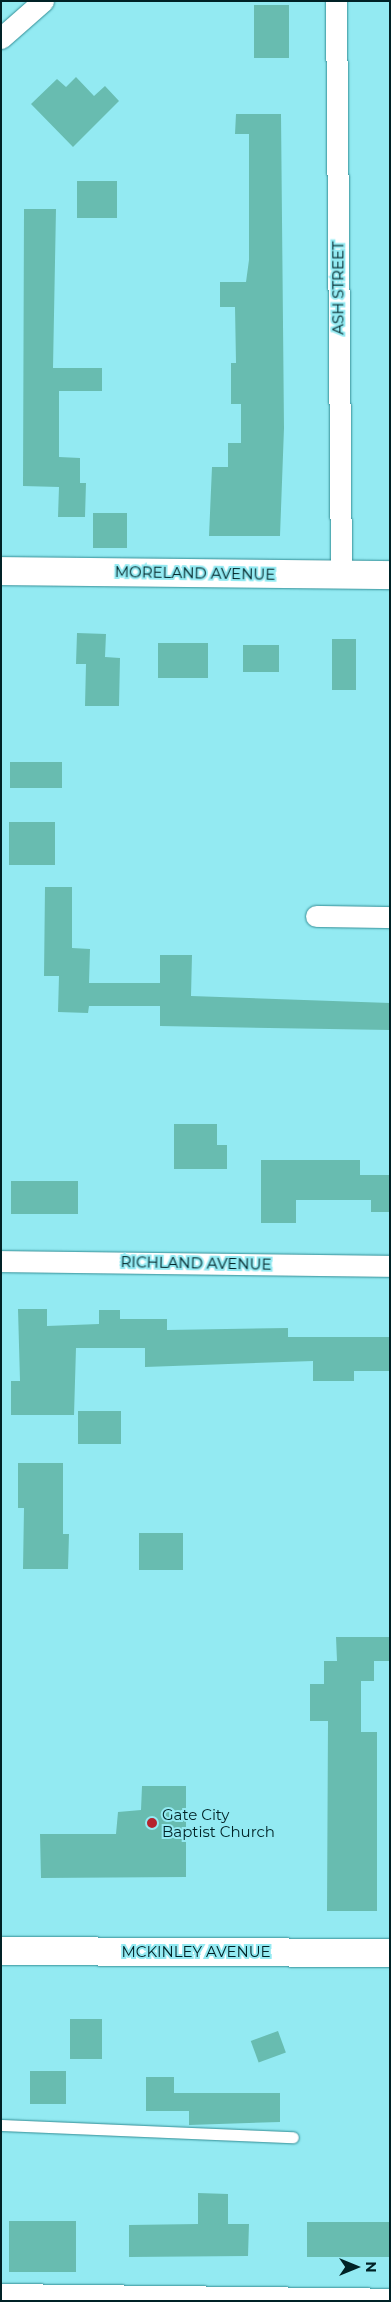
<!DOCTYPE html>
<html>
<head>
<meta charset="utf-8">
<style>
  body { margin:0 }
  #map { position:relative; width:391px; height:2302px; overflow:hidden; background:#93eaf2; font-family:Montserrat,sans-serif }
  div>[style] { position:absolute }
  .building>* { inset:0; background:#68bcb0; transform-origin:0 0 }
  .roads { filter:drop-shadow(0 0 1px #338d95) drop-shadow(0 0 1px #338d95) }
  .lane>* { height:11px; margin:-5.5px; padding:0 5.5px; transform-origin:5.5px; border-radius:5.5px; background:#fff }
  .street>* { height:21px; margin:-10.5px; padding:0 10.5px; transform-origin:10.5px; border-radius:10.5px; background:#fff }
  .secondary>* { height:28px; margin:-14px; padding:0 14px; transform-origin:14px; border-radius:14px; background:#fff }
  .dots>* { width:14px; height:14px; translate:-50% -50%; box-sizing:border-box; border:2px solid #93eaf2; border-radius:50% }
  span { translate:-50% -50%; white-space:nowrap; text-align:center; line-height:1.15; -webkit-text-stroke:4px #93eaf2; paint-order:stroke }
  .street-label { font-size:15px; color:#002226 }
  .poi-label { font-size:15px; color:#002226 }
  .left { translate:0 -50%; text-align:left }
  .frame { position:absolute; inset:0; border:2px solid #002226; pointer-events:none }
  .north { position:absolute; left:331px; top:2242px; width:50px; height:50px; -webkit-text-stroke:4px #93eaf2; paint-order:stroke; rotate:90deg; font-size:14px; font-weight:700; line-height:20px; text-align:center; color:#002226 }
  .north::after { content:''; display:block; margin:auto; width:18px; height:22px; background:#002226; clip-path:polygon(50% 0,100% 100%,50% 72%,0 100%) }
</style>
</head>
<body>
<div id="map">
  <div class="building">
    <i style="left:254px;top:5px;width:35px;height:53px"></i>
    <i style="clip-path:polygon(76px 77px,94px 96px,105px 86px,119px 101px,73px 147px,31px 104px,57px 79px,66px 87px)"></i>
    <i style="clip-path:polygon(236px 114px,281px 114px,284px 428px,280px 536px,209px 536px,212px 467px,228px 467px,228px 443px,241px 443px,241px 404px,231px 404px,231px 363px,236px 363px,235px 307px,220px 307px,220px 282px,246px 282px,249px 260px,249px 134px,235px 134px)"></i>
    <i style="left:77px;top:181px;width:40px;height:37px"></i>
    <i style="clip-path:polygon(24px 209px,56px 209px,53px 368px,102px 368px,102px 391px,59px 391px,59px 457px,80px 458px,80px 483px,86px 483px,85px 517px,58px 517px,59px 487px,23px 486px)"></i>
    <i style="left:93px;top:513px;width:34px;height:35px"></i>
    <i style="clip-path:polygon(77px 633px,106px 634px,105px 657px,120px 658px,119px 706px,85px 706px,86px 664px,76px 664px)"></i>
    <i style="left:332px;top:639px;width:24px;height:51px"></i>
    <i style="left:158px;top:643px;width:50px;height:35px"></i>
    <i style="left:243px;top:645px;width:36px;height:27px"></i>
    <i style="left:10px;top:762px;width:52px;height:26px"></i>
    <i style="left:9px;top:822px;width:46px;height:43px"></i>
    <i style="clip-path:polygon(45px 887px,72px 887px,72px 948px,90px 949px,89px 983px,160px 983px,160px 955px,192px 955px,191px 996px,390px 1003px,390px 1030px,160px 1026px,160px 1006px,89px 1006px,88px 1013px,58px 1012px,59px 976px,44px 976px)"></i>
    <i style="clip-path:polygon(174px 1124px,217px 1124px,217px 1145px,227px 1145px,227px 1169px,174px 1169px)"></i>
    <i style="clip-path:polygon(261px 1160px,360px 1160px,360px 1175px,390px 1175px,390px 1212px,371px 1212px,371px 1200px,296px 1200px,296px 1223px,261px 1223px)"></i>
    <i style="left:11px;top:1181px;width:67px;height:33px"></i>
    <i style="clip-path:polygon(18px 1309px,47px 1309px,47px 1326px,99px 1324px,99px 1310px,120px 1310px,120px 1319px,167px 1319px,167px 1330px,288px 1328px,288px 1337px,390px 1337px,390px 1371px,354px 1371px,354px 1381px,313px 1381px,313px 1361px,145px 1367px,145px 1348px,76px 1348px,74px 1415px,11px 1415px,11px 1381px,20px 1381px)"></i>
    <i style="left:78px;top:1411px;width:43px;height:33px"></i>
    <i style="clip-path:polygon(18px 1463px,63px 1463px,63px 1534px,69px 1534px,68px 1569px,23px 1569px,24px 1508px,18px 1508px)"></i>
    <i style="left:139px;top:1533px;width:44px;height:37px"></i>
    <i style="clip-path:polygon(336px 1637px,390px 1637px,390px 1661px,374px 1661px,374px 1681px,361px 1681px,361px 1732px,377px 1732px,377px 1911px,327px 1911px,328px 1721px,310px 1721px,310px 1684px,324px 1684px,324px 1661px,337px 1661px)"></i>
    <i style="clip-path:polygon(142px 1786px,186px 1786px,186px 1877px,41px 1878px,40px 1834px,116px 1834px,118px 1812px,141px 1810px)"></i>
    <i style="left:70px;top:2019px;width:32px;height:40px"></i>
    <i style="left:278px;top:2031px;width:23px;height:29px;rotate:70deg"></i>
    <i style="left:30px;top:2071px;width:36px;height:33px"></i>
    <i style="clip-path:polygon(146px 2077px,174px 2077px,174px 2093px,280px 2093px,280px 2122px,189px 2125px,189px 2111px,146px 2111px)"></i>
    <i style="clip-path:polygon(198px 2193px,228px 2194px,228px 2224px,249px 2224px,248px 2256px,129px 2257px,129px 2225px,198px 2224px)"></i>
    <i style="left:9px;top:2221px;width:67px;height:51px"></i>
    <i style="left:307px;top:2222px;width:83px;height:35px"></i>
  </div>
  <div class="roads">
    <div class="lane">
      <i style="left:1px;top:2125px;width:292px;rotate:2.4deg"></i>
    </div>
    <div class="street">
      <i style="left:336px;top:1px;width:574px;rotate:89.5deg"></i>
      <i style="left:1px;top:38px;width:56px;rotate:-41.4deg"></i>
      <i style="left:316px;top:916px;width:74px;rotate:0.8deg"></i>
      <i style="left:1px;top:1261px;width:389px;rotate:0.7deg"></i>
      <i style="left:1px;top:2294px;width:389px;rotate:0.7deg"></i>
    </div>
    <div class="secondary">
      <i style="left:1px;top:571px;width:389px;rotate:0.6deg"></i>
      <i style="left:1px;top:1951px;width:389px;rotate:0.3deg"></i>
    </div>
  </div>
  <div class="dots">
    <i style="left:152px;top:1823px;background:#b5242e"></i>
  </div>
  <div class="street-label">
    <span style="left:338px;top:288px;rotate:-90deg">ASH STREET</span>
    <span style="left:195px;top:573px;rotate:1deg">MORELAND AVENUE</span>
    <span style="left:196px;top:1263px;rotate:1deg">RICHLAND AVENUE</span>
    <span style="left:196px;top:1952px">MCKINLEY AVENUE</span>
  </div>
  <div class="poi-label">
    <span class="left" style="left:162px;top:1823px">Gate City<br>Baptist Church</span>
  </div>
  <div class="frame"></div>
  <div class="north">N</div>
</div>
</body>
</html>
